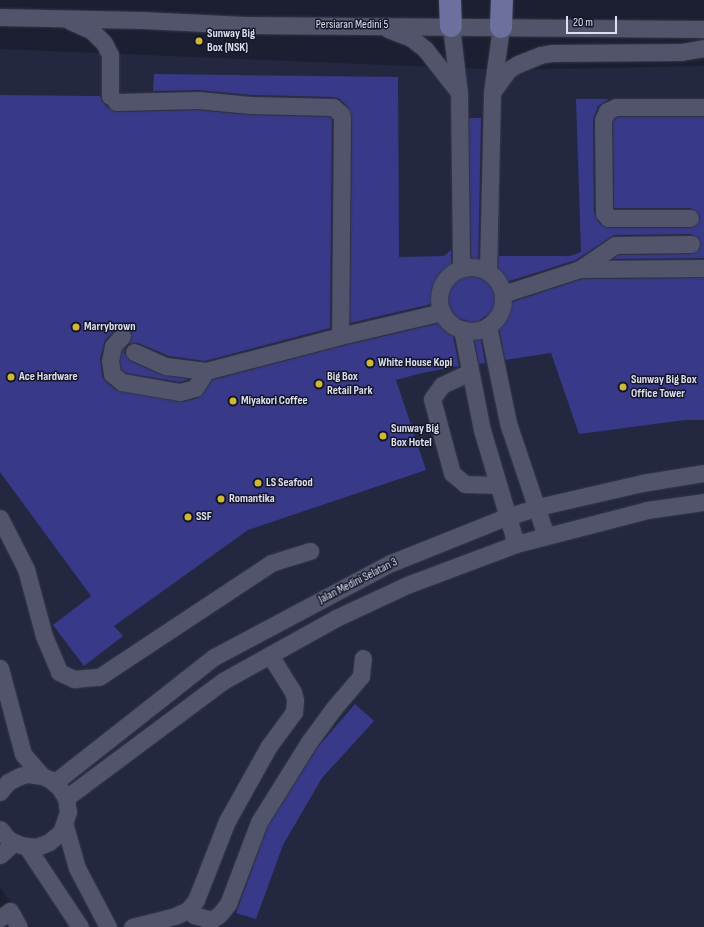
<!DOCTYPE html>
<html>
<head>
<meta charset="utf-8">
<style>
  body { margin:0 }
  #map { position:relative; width:704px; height:927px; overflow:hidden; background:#1c1f32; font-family:"Sofia Sans Condensed",sans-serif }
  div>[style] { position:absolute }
  .built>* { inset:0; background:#242740 }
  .building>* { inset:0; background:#383989 }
  .roads { filter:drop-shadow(0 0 1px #363848) drop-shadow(0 0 1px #363848) }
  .minor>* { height:17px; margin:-8.5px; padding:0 8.5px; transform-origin:8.5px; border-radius:8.5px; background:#51546b }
  .minor>.ring { margin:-8.5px; padding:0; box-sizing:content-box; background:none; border:17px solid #51546b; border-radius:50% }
  .major>* { height:22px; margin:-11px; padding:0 11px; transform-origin:11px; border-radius:11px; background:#6b709f }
  .dots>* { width:11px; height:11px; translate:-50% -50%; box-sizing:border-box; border:2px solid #131528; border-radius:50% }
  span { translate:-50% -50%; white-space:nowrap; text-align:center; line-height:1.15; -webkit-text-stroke:3px #131528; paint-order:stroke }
  .street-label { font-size:12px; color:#dee0ee }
  .poi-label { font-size:12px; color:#dee0ee; font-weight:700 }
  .left { translate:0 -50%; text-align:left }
  .scale { position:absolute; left:566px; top:16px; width:51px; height:18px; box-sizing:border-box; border:2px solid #dee0ee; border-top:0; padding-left:5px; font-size:12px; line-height:14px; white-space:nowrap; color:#dee0ee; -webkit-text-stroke:3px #131528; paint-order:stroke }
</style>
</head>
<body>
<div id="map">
  <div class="built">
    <i style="clip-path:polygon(0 49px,508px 70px,704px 66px,704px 927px,31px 927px,3px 892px,0 887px)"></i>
  </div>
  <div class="building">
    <i style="clip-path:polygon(154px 74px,398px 77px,399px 257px,444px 256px,451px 250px,452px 273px,461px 278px,466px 276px,471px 268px,469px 118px,481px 118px,478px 272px,479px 277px,487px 282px,493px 281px,498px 272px,501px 119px,499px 256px,570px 256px,581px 252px,576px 99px,609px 99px,598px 106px,593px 120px,594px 213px,600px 224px,608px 228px,690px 228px,695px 226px,700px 218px,698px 213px,690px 208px,614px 208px,613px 122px,615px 119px,618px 117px,704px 117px,704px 258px,613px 259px,618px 255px,692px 254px,699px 249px,701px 244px,699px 239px,691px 234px,614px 235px,576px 260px,500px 284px,495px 288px,493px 292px,496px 301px,506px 304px,582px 279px,704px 278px,704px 420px,685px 420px,579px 434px,551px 353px,505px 360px,498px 324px,492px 317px,486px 316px,481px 319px,478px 323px,485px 363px,479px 364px,472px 327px,466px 320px,460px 319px,455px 322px,452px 331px,459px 366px,422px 373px,396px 380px,426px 470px,248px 530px,114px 626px,123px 636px,84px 666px,53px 625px,91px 596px,0 472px,0 95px,100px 96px,102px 101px,108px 108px,116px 112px,198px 110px,250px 115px,329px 117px,332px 119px,330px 328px,205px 361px,169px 356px,138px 343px,128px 344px,132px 338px,131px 333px,124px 326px,119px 326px,105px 340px,100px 359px,102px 376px,106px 382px,116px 390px,183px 402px,198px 398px,203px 394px,212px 380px,342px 346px,444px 322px,449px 319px,452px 314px,449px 305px,440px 302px,350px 323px,352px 118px,348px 107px,340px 99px,333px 97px,251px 95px,199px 90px,153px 91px)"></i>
    <i style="clip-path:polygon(126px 347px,124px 353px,130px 361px,162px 375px,189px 379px,180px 382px,126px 373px,121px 369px,120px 361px,122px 351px)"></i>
    <i style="clip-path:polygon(355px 704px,374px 721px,322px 778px,283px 845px,256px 919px,236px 913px,268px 826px,317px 748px)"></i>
  </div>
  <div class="roads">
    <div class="minor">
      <i style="left:0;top:17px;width:142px;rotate:1.2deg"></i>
      <i style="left:142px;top:20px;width:103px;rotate:2.8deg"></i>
      <i style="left:245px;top:25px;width:459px;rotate:0.5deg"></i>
      <i style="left:70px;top:21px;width:24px;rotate:24deg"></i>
      <i style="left:92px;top:31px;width:17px;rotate:45deg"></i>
      <i style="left:104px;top:43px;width:13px;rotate:63deg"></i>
      <i style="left:110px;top:55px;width:41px;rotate:90deg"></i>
      <i style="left:451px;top:26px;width:67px;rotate:83.2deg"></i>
      <i style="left:459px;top:93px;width:175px;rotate:89.3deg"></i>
      <i style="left:388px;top:29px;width:25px;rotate:21deg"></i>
      <i style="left:411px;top:38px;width:18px;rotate:38deg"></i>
      <i style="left:425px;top:49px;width:53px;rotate:51.8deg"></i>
      <i style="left:493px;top:91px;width:26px;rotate:-54deg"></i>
      <i style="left:508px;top:70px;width:12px;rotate:-31deg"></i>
      <i style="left:518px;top:64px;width:24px;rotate:-22deg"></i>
      <i style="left:540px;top:55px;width:11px;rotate:-10deg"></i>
      <i style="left:551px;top:53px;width:130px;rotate:-0.4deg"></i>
      <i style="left:681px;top:52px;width:23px;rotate:-10deg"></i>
      <i style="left:116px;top:102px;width:82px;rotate:-1.4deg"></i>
      <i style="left:198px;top:100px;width:52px;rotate:5.5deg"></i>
      <i style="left:250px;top:105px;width:83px;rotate:1.4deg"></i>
      <i style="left:333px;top:107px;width:11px;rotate:41deg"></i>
      <i style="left:341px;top:114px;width:4px;rotate:76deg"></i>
      <i style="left:342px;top:118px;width:218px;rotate:90.5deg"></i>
      <i style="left:340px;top:336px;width:105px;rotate:-13.2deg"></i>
      <i style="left:690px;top:218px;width:82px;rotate:180deg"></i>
      <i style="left:608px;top:218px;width:6px;rotate:-129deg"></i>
      <i style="left:604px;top:213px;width:93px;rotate:-90.6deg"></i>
      <i style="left:603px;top:120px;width:10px;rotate:-66deg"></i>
      <i style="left:607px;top:111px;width:10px;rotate:-24deg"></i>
      <i style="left:616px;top:107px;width:88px"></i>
      <i class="ring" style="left:439px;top:267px;width:47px;height:47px"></i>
      <i style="left:580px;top:269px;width:42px;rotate:-34.4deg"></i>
      <i style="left:615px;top:245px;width:76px;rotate:-0.8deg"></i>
      <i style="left:488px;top:272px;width:180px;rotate:-88.7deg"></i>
      <i style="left:492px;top:92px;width:66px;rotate:-82.1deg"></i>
      <i style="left:503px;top:294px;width:81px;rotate:-18deg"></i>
      <i style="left:580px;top:269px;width:124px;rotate:-0.5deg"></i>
      <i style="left:488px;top:326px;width:99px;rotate:78.3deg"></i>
      <i style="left:508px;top:423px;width:119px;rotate:71.4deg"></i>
      <i style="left:462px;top:329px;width:103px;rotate:78.8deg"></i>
      <i style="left:482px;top:430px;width:119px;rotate:73.4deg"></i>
      <i style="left:122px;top:336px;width:13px;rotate:132deg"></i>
      <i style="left:113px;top:346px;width:15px;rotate:101deg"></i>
      <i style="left:110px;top:361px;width:13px;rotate:81deg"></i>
      <i style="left:112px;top:374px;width:13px;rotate:39deg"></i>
      <i style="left:122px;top:382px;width:59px;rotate:9.8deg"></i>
      <i style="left:180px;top:392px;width:16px;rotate:-15deg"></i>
      <i style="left:195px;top:388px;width:20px;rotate:-57deg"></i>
      <i style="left:134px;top:352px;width:35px;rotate:24deg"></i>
      <i style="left:166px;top:366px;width:40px;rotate:7.1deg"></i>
      <i style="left:206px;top:371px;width:138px;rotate:-14.6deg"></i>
      <i style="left:470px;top:372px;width:31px;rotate:155deg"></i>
      <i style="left:442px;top:385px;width:17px;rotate:126deg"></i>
      <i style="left:432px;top:399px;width:77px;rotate:74.9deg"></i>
      <i style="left:452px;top:473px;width:17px;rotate:40deg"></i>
      <i style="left:465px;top:484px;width:32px;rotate:2deg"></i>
      <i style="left:0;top:518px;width:57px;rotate:63deg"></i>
      <i style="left:26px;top:569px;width:69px;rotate:75deg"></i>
      <i style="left:44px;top:636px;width:39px;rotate:67deg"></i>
      <i style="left:59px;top:672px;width:17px;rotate:25deg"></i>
      <i style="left:74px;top:679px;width:25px;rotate:-5deg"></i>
      <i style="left:99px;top:677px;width:206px;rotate:-33.5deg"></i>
      <i style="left:271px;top:563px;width:41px;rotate:-17.1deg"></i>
      <i style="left:0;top:668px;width:89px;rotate:75deg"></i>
      <i style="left:23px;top:754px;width:29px;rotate:49deg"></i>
      <i style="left:55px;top:782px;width:202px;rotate:-38.2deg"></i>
      <i style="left:214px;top:657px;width:200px;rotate:-28deg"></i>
      <i style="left:391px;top:563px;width:124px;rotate:-21.8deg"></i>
      <i style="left:506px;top:517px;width:34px;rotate:-17deg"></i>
      <i style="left:538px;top:507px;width:107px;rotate:-13deg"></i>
      <i style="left:642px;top:483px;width:63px;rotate:-9.2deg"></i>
      <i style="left:0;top:792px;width:13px;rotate:-51deg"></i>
      <i style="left:8px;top:782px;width:13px;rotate:-27deg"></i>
      <i style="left:20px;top:776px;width:7px;rotate:-16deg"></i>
      <i style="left:27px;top:774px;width:15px;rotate:8deg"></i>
      <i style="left:42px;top:776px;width:8px;rotate:23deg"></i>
      <i style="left:49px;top:779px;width:13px;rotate:39deg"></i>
      <i style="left:59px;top:787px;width:13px;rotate:58deg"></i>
      <i style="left:66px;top:798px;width:14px;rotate:82deg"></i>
      <i style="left:68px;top:812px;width:21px;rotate:109deg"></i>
      <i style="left:61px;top:832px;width:16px;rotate:140deg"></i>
      <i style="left:49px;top:842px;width:8px;rotate:157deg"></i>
      <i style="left:42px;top:845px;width:7px;rotate:164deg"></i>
      <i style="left:35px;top:847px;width:14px;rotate:-172deg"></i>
      <i style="left:21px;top:845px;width:13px;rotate:-157deg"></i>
      <i style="left:9px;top:840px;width:14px;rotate:-129deg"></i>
      <i style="left:66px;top:798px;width:196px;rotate:-36.7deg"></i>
      <i style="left:223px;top:681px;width:129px;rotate:-29.1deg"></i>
      <i style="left:336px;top:618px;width:78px;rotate:-24.9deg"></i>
      <i style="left:407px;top:585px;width:116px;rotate:-20.6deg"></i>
      <i style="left:516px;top:544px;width:135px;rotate:-14.5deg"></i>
      <i style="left:647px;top:510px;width:58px;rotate:-8deg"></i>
      <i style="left:65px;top:826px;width:44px;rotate:74.1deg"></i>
      <i style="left:77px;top:868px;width:67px;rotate:62.3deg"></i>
      <i style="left:27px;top:847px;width:96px;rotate:56.5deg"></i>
      <i style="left:0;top:855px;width:18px;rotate:-41deg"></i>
      <i style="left:188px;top:910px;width:8px;rotate:40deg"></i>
      <i style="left:194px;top:915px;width:18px;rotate:16deg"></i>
      <i style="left:211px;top:920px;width:9px;rotate:-32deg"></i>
      <i style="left:219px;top:915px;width:14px;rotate:-51deg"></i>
      <i style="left:228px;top:904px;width:88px;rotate:-69.3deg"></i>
      <i style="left:259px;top:822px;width:94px;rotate:-58deg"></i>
      <i style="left:309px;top:742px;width:42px;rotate:-53.7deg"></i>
      <i style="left:334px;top:708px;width:42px;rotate:-49.8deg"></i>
      <i style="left:361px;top:676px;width:18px;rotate:-84deg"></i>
      <i style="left:0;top:918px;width:12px;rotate:-35deg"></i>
      <i style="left:10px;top:911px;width:18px;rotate:61deg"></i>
      <i style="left:132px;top:927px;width:44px;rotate:-14.3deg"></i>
      <i style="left:175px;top:916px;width:14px;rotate:-25deg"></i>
      <i style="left:188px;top:910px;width:13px;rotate:-51deg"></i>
      <i style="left:196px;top:900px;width:85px;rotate:-68.6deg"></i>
      <i style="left:227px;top:821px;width:86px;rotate:-60.8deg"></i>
      <i style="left:269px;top:746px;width:42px;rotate:-53.7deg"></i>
      <i style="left:294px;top:712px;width:12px;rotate:-85deg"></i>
      <i style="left:295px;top:700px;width:8px;rotate:-104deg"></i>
      <i style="left:293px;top:692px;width:44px;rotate:-121.9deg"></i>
    </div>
    <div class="major">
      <i style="left:450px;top:0;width:26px;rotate:88deg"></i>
      <i style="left:501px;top:27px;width:27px;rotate:-88deg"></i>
    </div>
  </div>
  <div class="dots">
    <i style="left:199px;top:41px;background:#d0b836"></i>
    <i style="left:76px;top:327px;background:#d0b836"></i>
    <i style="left:370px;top:363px;background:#d0b836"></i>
    <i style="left:11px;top:377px;background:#d0b836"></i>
    <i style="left:319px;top:384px;background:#d0b836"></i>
    <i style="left:623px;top:387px;background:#d0b836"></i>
    <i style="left:233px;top:401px;background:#d0b836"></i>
    <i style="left:383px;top:436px;background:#d0b836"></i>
    <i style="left:258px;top:483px;background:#d0b836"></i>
    <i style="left:221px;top:499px;background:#d0b836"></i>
    <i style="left:188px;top:517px;background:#d0b836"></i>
  </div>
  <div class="street-label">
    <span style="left:352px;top:25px">Persiaran Medini 5</span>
    <span style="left:358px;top:581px;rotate:-27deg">Jalan Medini Selatan 3</span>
  </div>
  <div class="poi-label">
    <span class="left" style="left:207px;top:41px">Sunway Big<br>Box (NSK)</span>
    <span class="left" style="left:84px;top:327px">Marrybrown</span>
    <span class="left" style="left:378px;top:363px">White House Kopi</span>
    <span class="left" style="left:19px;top:377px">Ace Hardware</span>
    <span class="left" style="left:327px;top:384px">Big Box<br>Retail Park</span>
    <span class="left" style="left:631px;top:387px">Sunway Big Box<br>Office Tower</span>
    <span class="left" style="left:241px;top:401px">Miyakori Coffee</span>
    <span class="left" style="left:391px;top:436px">Sunway Big<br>Box Hotel</span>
    <span class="left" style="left:266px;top:483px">LS Seafood</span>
    <span class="left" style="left:229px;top:499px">Romantika</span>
    <span class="left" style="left:196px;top:517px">SSF</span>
  </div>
  <div class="scale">20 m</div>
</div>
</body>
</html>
